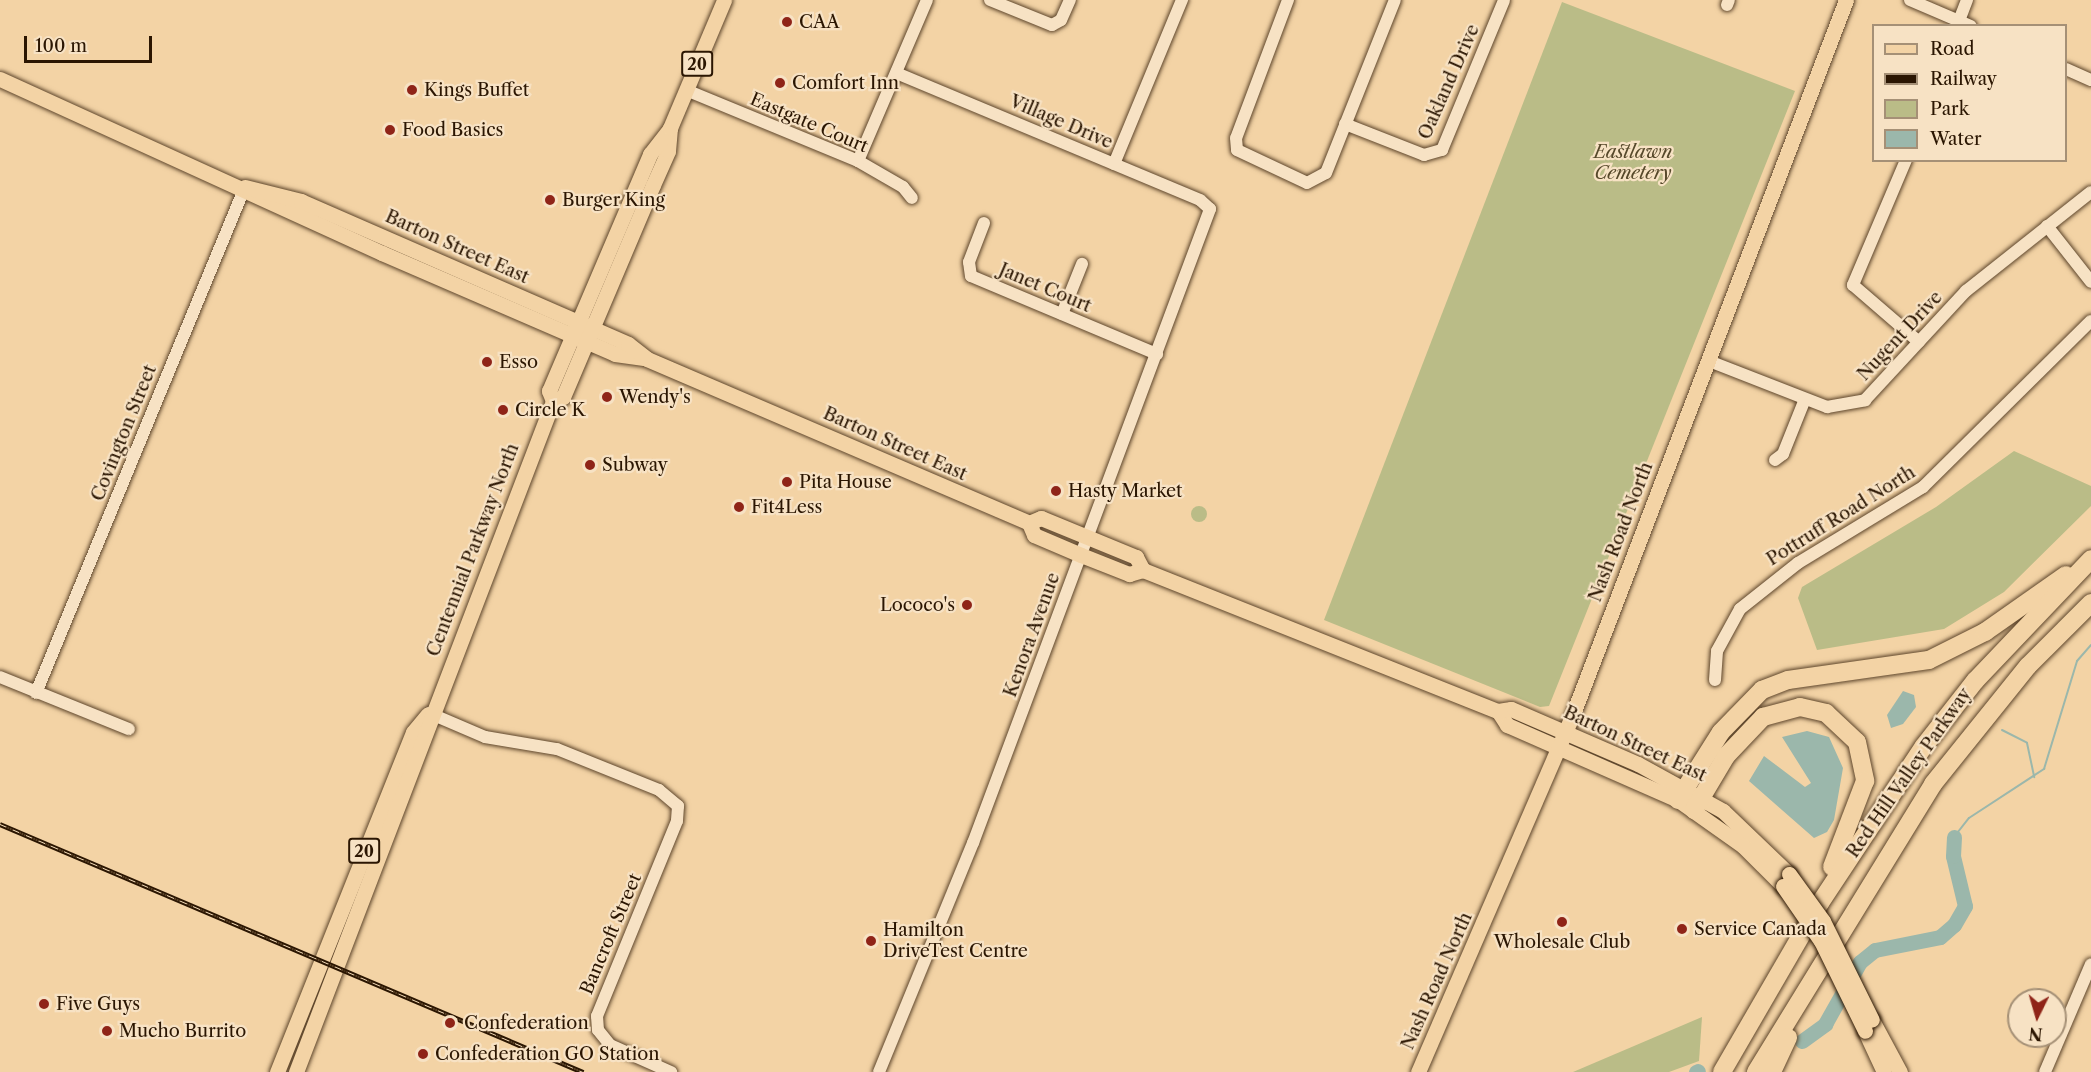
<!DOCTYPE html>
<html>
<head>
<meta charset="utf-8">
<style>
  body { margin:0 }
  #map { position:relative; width:2091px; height:1072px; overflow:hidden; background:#f3d3a5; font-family:"Libre Caslon Text",serif }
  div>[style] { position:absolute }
  .green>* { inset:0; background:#babc87 }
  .round { border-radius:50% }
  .water>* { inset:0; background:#9bb7ab }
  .stream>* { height:2px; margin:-1px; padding:0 1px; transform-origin:1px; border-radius:1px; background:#9bb7ab }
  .river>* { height:15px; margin:-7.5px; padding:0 7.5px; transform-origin:7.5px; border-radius:7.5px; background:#9bb7ab }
  .roads { filter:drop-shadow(0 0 2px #5d452b) drop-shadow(0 0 2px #5d452b) }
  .minor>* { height:12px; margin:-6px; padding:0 6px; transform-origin:6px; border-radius:6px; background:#f7e2c4 }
  .major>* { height:15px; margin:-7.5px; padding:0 7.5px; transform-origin:7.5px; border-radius:7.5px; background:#f3d3a5 }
  .highway>* { height:18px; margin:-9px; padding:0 9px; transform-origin:9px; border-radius:9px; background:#f3d3a5 }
  .rail>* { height:4.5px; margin-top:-2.25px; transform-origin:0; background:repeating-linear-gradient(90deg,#f7e2c4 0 7px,#2b1602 0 14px); box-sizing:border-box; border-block:2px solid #2b1602 }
  .bridges { filter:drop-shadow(0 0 2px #2b1602) drop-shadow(0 0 2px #2b1602) }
  .major-bridge>* { height:15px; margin:-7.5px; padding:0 7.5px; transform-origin:7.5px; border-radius:7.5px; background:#f3d3a5 }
  .dots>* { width:16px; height:16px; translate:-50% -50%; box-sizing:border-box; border:3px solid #f7e2c4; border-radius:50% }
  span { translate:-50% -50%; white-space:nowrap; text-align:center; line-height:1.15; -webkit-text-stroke:4.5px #f7e2c4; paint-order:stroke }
  .shield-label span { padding:2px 4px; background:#f7e2c4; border:2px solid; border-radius:4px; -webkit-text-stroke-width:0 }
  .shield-label { font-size:16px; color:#2b1602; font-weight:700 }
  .poi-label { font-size:18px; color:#2b1602 }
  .left { translate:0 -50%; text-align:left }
  .right { translate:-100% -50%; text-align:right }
  .street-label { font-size:18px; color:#2b1602 }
  .park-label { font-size:18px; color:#56482a; font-style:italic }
  .legend { position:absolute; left:1872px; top:24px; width:195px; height:138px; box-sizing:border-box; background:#f7e2c4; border:2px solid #a59076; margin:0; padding:8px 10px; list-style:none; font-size:18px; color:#2b1602 }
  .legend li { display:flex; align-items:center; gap:12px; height:30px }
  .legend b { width:30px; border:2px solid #a59076 }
  .north { position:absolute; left:2007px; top:988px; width:60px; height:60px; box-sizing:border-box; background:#f7e2c4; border:2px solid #a59076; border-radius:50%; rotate:185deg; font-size:16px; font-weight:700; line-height:24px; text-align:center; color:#2b1602 }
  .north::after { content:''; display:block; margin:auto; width:21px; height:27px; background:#8f2418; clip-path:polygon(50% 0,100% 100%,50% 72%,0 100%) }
  .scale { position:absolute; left:24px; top:36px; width:128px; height:27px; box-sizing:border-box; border:3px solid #2b1602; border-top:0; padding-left:8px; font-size:18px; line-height:21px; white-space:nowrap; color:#2b1602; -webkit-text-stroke:4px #f7e2c4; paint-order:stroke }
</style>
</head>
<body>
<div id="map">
  <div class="green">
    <i style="clip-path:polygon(1562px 2px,1795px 91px,1549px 706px,1540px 707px,1324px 620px)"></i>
    <i style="clip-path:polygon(2014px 451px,2091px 486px,2091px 506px,2004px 592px,1944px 629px,1817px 650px,1798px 598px,1802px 587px,1936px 507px)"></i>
    <i class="round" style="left:1191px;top:506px;width:16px;height:16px"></i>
    <i style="clip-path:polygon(1702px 1017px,1699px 1061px,1669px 1072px,1573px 1072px)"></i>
  </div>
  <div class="water">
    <i style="clip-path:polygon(1903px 691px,1914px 695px,1916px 707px,1903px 724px,1891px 728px,1887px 715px)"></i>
    <i style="clip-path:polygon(1807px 731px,1829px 737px,1843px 768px,1834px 820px,1827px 832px,1814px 838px,1749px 781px,1764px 756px,1805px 787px,1811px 783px,1782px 737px)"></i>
  </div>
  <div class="stream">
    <i style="left:2002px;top:730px;width:28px;rotate:27deg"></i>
    <i style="left:2027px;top:743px;width:35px;rotate:78deg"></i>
    <i style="left:1954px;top:837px;width:24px;rotate:-52deg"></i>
    <i style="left:1969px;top:818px;width:90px;rotate:-33.2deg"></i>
    <i style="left:2044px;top:769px;width:113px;rotate:-73deg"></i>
    <i style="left:2077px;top:661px;width:21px;rotate:-49deg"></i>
  </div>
  <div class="river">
    <i style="left:1802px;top:1041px;width:29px;rotate:-36deg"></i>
    <i style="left:1825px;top:1024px;width:71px;rotate:-60.6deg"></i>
    <i style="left:1860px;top:962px;width:19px;rotate:-39deg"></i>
    <i style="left:1875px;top:950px;width:66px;rotate:-11.3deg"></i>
    <i style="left:1940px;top:937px;width:18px;rotate:-41deg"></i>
    <i style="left:1954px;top:925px;width:22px;rotate:-60deg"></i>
    <i style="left:1965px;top:906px;width:51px;rotate:-103.5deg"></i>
    <i style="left:1953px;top:856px;width:19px;rotate:-87deg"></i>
    <i style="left:1696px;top:1072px;width:2px;rotate:-27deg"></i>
  </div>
  <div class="roads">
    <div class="minor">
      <i style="left:990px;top:0;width:67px;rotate:22deg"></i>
      <i style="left:1052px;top:25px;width:10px;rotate:-29deg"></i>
      <i style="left:1061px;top:20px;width:22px;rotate:-66deg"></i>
      <i style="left:1288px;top:0;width:147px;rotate:110.6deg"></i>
      <i style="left:1236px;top:138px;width:12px;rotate:85deg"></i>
      <i style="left:1237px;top:150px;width:77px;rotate:25.2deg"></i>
      <i style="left:1307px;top:183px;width:21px;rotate:-28deg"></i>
      <i style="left:1326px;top:173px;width:186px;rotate:-68.3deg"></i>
      <i style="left:1910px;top:0;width:66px;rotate:23.1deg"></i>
      <i style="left:1727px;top:5px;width:5px;rotate:-68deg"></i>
      <i style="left:1957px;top:26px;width:28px;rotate:-69deg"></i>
      <i style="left:2066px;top:69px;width:27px;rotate:24deg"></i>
      <i style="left:686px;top:90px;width:186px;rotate:22.4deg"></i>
      <i style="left:858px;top:161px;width:52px;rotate:30deg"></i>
      <i style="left:903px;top:187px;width:14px;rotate:51deg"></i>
      <i style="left:1345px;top:124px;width:85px;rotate:21.4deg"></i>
      <i style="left:1424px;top:155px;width:19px;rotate:-16deg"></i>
      <i style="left:1442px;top:150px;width:162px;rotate:-67.5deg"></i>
      <i style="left:1906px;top:160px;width:136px;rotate:113deg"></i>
      <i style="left:1853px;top:285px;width:87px;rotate:40.8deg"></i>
      <i style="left:858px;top:161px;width:175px;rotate:-66.8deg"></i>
      <i style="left:1114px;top:164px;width:178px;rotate:-67.5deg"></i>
      <i style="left:984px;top:223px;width:42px;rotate:111deg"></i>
      <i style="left:969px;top:262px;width:14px;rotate:82deg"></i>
      <i style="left:971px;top:276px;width:202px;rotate:22.8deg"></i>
      <i style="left:2047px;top:226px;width:71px;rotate:51.8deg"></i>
      <i style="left:1062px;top:314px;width:54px;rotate:-68.2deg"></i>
      <i style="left:1709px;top:361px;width:127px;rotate:21.3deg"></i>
      <i style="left:1827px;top:407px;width:39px;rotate:-10deg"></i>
      <i style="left:1865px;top:400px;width:149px;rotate:-47.2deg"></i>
      <i style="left:1966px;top:291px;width:159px;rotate:-38.4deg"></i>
      <i style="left:1775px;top:460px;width:10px;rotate:-37deg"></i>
      <i style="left:1783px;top:454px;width:59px;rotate:-68.2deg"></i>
      <i style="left:0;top:677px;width:139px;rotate:22deg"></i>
      <i style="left:1715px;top:680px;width:29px;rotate:-86deg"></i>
      <i style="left:1717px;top:651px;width:48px;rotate:-61.3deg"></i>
      <i style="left:1740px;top:609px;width:74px;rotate:-38.4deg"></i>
      <i style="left:1798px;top:563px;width:146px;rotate:-31.3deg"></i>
      <i style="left:1923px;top:487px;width:236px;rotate:-44.7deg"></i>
      <i style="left:36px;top:693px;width:547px;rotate:-67.56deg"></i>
      <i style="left:429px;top:713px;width:61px;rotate:23.2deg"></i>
      <i style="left:485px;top:737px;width:73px;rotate:9.5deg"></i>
      <i style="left:557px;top:749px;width:110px;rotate:21.9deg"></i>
      <i style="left:659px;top:790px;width:25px;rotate:40deg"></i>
      <i style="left:678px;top:806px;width:15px;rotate:94deg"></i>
      <i style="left:677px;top:821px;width:211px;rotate:112.3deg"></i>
      <i style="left:597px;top:1016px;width:14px;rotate:86deg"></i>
      <i style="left:598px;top:1030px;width:19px;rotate:51deg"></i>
      <i style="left:610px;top:1045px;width:67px;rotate:23.9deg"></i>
      <i style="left:879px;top:1072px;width:248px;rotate:-67.7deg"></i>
      <i style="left:973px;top:843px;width:677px;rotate:-69.5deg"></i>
      <i style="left:1210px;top:209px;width:13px;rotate:-138deg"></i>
      <i style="left:1200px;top:200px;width:329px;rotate:-157.3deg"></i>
      <i style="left:2045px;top:1072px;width:117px;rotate:-66.9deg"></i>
    </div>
    <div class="major">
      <i style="left:0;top:79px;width:420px;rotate:24.5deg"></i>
      <i style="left:382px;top:253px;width:254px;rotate:23.4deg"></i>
      <i style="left:615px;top:354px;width:29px;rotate:8deg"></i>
      <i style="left:245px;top:187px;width:58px;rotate:14deg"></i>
      <i style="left:301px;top:201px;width:357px;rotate:23.6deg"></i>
      <i style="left:628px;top:344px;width:24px;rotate:38deg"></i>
      <i style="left:647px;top:359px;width:416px;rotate:23.2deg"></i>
      <i style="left:1029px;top:523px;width:13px;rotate:67deg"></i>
      <i style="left:1034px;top:535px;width:51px;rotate:23.1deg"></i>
      <i style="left:1081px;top:555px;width:52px;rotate:21.6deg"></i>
      <i style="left:1129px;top:574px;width:15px;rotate:-16deg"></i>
      <i style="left:1143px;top:570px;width:382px;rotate:21.7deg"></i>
      <i style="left:1498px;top:711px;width:13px;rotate:-9deg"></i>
      <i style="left:1511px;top:709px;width:138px;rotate:23.4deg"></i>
      <i style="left:1638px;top:764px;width:97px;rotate:28.9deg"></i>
      <i style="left:1723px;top:811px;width:91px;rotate:43.7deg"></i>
      <i style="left:553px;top:401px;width:11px;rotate:-22deg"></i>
      <i style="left:563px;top:397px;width:230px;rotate:-67deg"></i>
      <i style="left:653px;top:185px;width:37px;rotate:-66deg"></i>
      <i style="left:668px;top:151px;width:23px;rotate:-85deg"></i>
      <i style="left:1029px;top:523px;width:13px;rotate:-23deg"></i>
      <i style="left:1041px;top:518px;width:103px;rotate:22.3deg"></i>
      <i style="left:1136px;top:557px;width:15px;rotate:62deg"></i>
      <i style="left:1498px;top:711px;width:17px;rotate:57deg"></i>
      <i style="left:1507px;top:725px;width:187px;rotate:23.7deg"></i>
      <i style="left:1678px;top:800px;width:80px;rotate:35.3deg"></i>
      <i style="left:1743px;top:846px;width:57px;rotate:45deg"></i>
      <i style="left:1872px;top:1020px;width:59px;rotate:61.7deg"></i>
      <i style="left:1865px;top:1031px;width:45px;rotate:65.1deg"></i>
      <i style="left:277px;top:1072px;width:366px;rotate:-68.2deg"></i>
      <i style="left:413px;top:732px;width:23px;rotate:-50deg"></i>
      <i style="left:296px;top:1072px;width:719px;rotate:-69.04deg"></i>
      <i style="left:553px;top:401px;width:11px;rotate:-112deg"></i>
      <i style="left:549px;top:391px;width:258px;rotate:-66.9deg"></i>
      <i style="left:650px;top:154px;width:33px;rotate:-52deg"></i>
      <i style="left:670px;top:128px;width:139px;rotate:-67.1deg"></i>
      <i style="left:1418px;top:1072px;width:385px;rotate:-66.6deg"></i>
      <i style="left:1571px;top:719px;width:770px;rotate:-69.07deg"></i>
    </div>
    <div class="highway">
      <i style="left:1678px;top:800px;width:80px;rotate:-57.7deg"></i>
      <i style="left:1721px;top:732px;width:59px;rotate:-45.7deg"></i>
      <i style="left:1762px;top:690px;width:28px;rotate:-21deg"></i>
      <i style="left:1788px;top:680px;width:142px;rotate:-8.1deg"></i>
      <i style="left:1929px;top:660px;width:63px;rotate:-26.6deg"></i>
      <i style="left:1985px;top:632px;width:99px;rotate:-35.1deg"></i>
      <i style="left:1694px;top:810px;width:63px;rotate:-59.3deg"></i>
      <i style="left:1726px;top:756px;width:54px;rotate:-46.5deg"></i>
      <i style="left:1763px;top:717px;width:38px;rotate:-15deg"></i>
      <i style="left:1800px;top:707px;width:27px;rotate:13deg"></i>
      <i style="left:1826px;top:713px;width:42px;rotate:43.1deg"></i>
      <i style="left:1857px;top:742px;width:40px;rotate:78deg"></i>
      <i style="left:1865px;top:781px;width:92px;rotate:111deg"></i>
      <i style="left:1722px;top:1072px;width:195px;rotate:-59.9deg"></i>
      <i style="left:1820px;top:903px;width:188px;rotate:-56.5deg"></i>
      <i style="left:1924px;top:746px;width:83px;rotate:-51.9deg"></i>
      <i style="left:1975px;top:681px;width:168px;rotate:-46.4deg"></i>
      <i style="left:1756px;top:1072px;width:338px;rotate:-58.4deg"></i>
      <i style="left:1933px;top:784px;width:151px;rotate:-51.2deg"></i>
      <i style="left:2028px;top:666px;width:89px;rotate:-45deg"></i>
      <i style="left:1772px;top:1072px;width:38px;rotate:-65deg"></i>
    </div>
  </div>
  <div class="rail">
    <i style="left:0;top:824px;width:634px;rotate:23.04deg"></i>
  </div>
  <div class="bridges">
    <div class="major-bridge">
      <i style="left:1789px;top:874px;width:58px;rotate:54.1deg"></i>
      <i style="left:1823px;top:921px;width:110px;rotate:63.7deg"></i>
      <i style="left:1783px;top:886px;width:67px;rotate:55.4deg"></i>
      <i style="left:1821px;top:941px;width:100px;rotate:63.9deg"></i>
    </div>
  </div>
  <div class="dots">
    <i style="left:787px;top:22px;background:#8f2418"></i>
    <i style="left:780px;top:83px;background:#8f2418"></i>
    <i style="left:412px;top:90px;background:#8f2418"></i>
    <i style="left:390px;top:130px;background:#8f2418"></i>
    <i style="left:550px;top:200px;background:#8f2418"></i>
    <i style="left:487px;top:362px;background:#8f2418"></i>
    <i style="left:607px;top:397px;background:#8f2418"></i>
    <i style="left:503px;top:410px;background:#8f2418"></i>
    <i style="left:590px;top:465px;background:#8f2418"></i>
    <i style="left:787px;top:482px;background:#8f2418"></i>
    <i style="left:1056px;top:491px;background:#8f2418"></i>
    <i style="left:739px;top:507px;background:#8f2418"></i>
    <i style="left:967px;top:605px;background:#8f2418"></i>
    <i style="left:1562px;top:922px;background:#8f2418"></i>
    <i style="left:1682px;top:929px;background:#8f2418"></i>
    <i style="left:871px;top:941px;background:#8f2418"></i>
    <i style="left:44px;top:1004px;background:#8f2418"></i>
    <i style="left:450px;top:1023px;background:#8f2418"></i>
    <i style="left:107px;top:1031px;background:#8f2418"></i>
    <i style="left:423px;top:1054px;background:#8f2418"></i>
  </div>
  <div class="shield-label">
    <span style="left:697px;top:64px">20</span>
    <span style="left:364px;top:851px">20</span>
  </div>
  <div class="poi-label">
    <span class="left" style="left:799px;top:22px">CAA</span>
    <span class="left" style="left:792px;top:83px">Comfort Inn</span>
    <span class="left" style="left:424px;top:90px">Kings Buffet</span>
    <span class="left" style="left:402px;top:130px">Food Basics</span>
    <span class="left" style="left:562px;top:200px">Burger King</span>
    <span class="left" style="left:499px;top:362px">Esso</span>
    <span class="left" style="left:619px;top:397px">Wendy's</span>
    <span class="left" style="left:515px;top:410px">Circle K</span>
    <span class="left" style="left:602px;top:465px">Subway</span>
    <span class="left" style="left:799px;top:482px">Pita House</span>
    <span class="left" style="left:1068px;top:491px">Hasty Market</span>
    <span class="left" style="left:751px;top:507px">Fit4Less</span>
    <span class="right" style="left:955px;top:605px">Lococo's</span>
    <span class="left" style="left:1694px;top:929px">Service Canada</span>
    <span class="left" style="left:883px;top:941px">Hamilton<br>DriveTest Centre</span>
    <span style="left:1562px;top:942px">Wholesale Club</span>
    <span class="left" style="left:56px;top:1004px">Five Guys</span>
    <span class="left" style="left:464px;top:1023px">Confederation</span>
    <span class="left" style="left:119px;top:1031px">Mucho Burrito</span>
    <span class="left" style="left:435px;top:1054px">Confederation GO Station</span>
  </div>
  <div class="street-label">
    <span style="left:1449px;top:82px;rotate:-66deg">Oakland Drive</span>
    <span style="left:1061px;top:122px;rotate:23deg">Village Drive</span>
    <span style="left:809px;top:123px;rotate:23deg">Eastgate Court</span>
    <span style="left:457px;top:247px;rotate:24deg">Barton Street East</span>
    <span style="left:1045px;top:288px;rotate:23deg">Janet Court</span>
    <span style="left:1900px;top:336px;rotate:-47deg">Nugent Drive</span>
    <span style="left:124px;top:433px;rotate:-68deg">Covington Street</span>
    <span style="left:895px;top:444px;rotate:24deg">Barton Street East</span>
    <span style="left:1841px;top:516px;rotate:-32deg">Pottruff Road North</span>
    <span style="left:1621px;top:532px;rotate:-69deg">Nash Road North</span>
    <span style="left:473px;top:550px;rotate:-69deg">Centennial Parkway North</span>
    <span style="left:1032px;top:635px;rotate:-70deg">Kenora Avenue</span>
    <span style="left:1635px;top:744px;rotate:25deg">Barton Street East</span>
    <span style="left:1909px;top:773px;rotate:-55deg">Red Hill Valley Parkway</span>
    <span style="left:611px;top:934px;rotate:-67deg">Bancroft Street</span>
    <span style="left:1437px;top:981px;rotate:-66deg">Nash Road North</span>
  </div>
  <div class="park-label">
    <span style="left:1633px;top:163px">Eastlawn<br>Cemetery</span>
  </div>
  <ul class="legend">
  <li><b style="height:8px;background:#f3d3a5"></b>Road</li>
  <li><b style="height:8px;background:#2b1602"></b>Railway</li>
  <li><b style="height:16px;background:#babc87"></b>Park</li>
  <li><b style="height:16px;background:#9bb7ab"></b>Water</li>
  </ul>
  <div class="north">N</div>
  <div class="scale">100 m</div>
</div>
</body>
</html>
